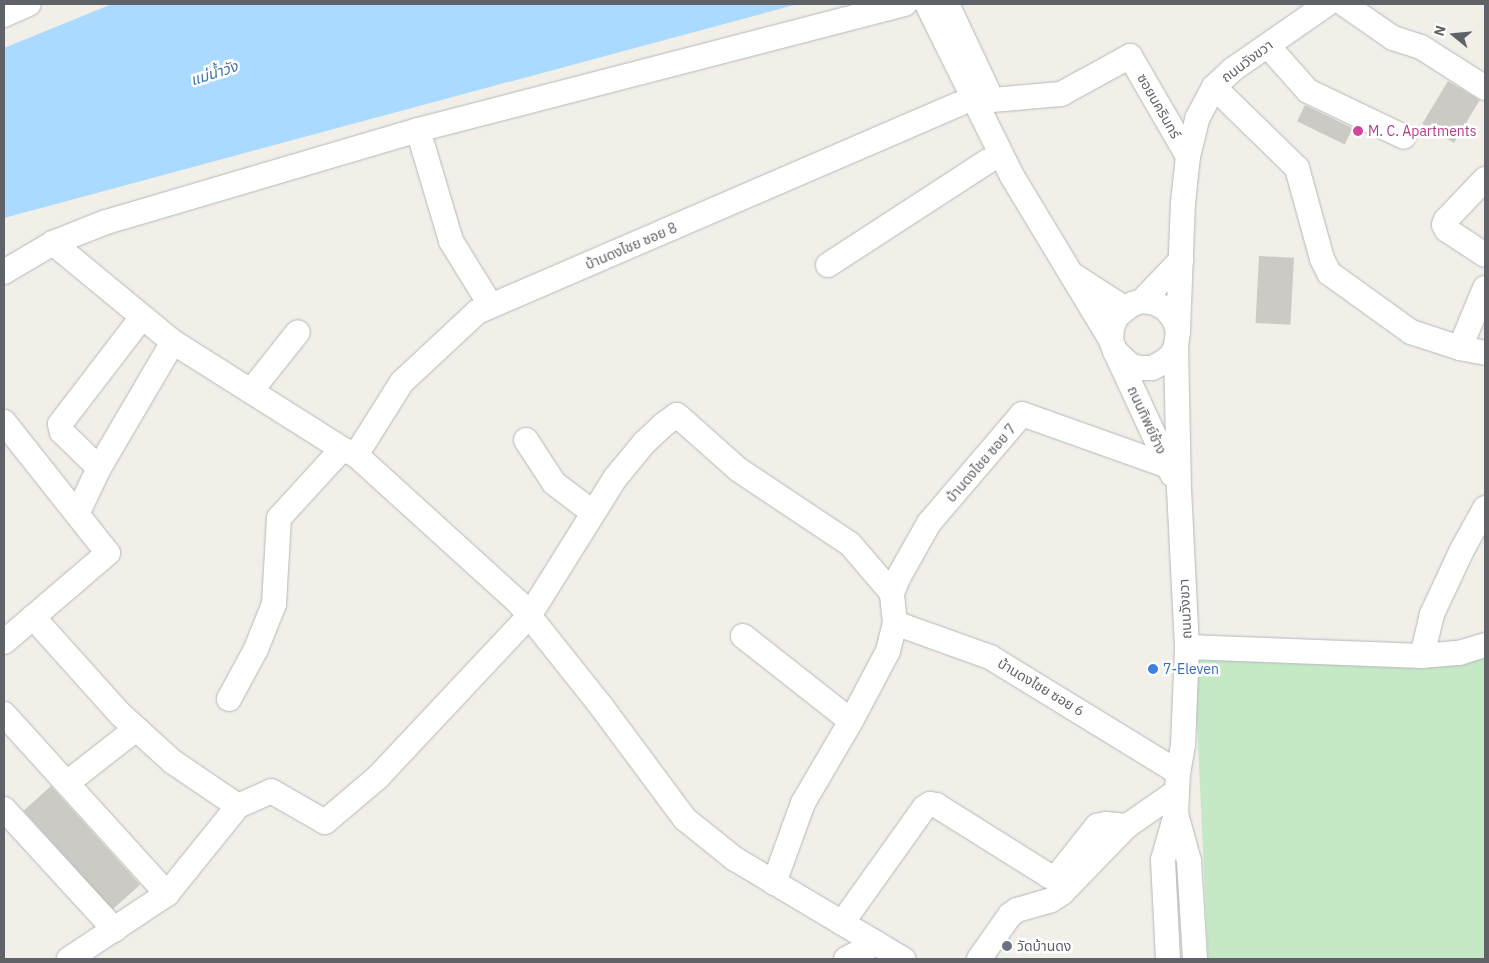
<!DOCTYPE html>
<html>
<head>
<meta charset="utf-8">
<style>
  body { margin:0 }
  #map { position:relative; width:1489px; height:963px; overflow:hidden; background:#f1efe8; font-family:"IBM Plex Sans","Noto Sans Thai",sans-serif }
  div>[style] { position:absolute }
  .green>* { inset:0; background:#c5e8c5 }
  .water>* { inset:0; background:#aadaff }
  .building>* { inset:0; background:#cccac5; transform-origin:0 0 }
  .roads { filter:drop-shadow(0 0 1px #b5b8bc) drop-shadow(0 0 1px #b5b8bc) }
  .minor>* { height:24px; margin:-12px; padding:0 12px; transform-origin:12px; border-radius:12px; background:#fff }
  .dots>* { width:14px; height:14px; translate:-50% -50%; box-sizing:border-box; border:2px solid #fff; border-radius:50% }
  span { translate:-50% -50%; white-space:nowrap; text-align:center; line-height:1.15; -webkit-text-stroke:5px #fff; paint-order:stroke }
  .street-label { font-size:14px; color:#5f6368 }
  .hotel-label { font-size:14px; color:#b23c85 }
  .left { translate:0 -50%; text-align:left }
  .shop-label { font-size:14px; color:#366cbe }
  .worship-label { font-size:14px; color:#5b616d }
  .water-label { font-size:15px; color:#4174aa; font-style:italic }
  .frame { position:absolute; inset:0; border:5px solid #5f6368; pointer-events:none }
  .north { position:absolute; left:1429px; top:10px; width:50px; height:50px; -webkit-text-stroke:4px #fff; paint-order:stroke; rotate:287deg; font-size:14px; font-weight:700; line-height:20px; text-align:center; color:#5f6368 }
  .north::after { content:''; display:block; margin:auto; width:18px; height:22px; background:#5f6368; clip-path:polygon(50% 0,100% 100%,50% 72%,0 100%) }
</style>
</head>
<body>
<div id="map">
  <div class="green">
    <i style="clip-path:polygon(1194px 658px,1454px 666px,1485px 658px,1485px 959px,1208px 959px)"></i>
  </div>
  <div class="water">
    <i style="clip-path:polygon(112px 4px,798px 4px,4px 218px,4px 48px)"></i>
  </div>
  <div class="building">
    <i style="left:1448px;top:81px;width:37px;height:50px;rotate:31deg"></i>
    <i style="left:1305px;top:105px;width:53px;height:18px;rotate:26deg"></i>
    <i style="left:1259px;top:256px;width:35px;height:67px;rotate:3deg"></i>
    <i style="left:51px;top:786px;width:133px;height:37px;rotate:48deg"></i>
  </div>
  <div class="roads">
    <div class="minor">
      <i style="left:927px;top:4px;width:192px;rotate:63.7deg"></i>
      <i style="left:1012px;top:176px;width:192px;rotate:58.9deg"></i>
      <i style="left:947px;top:4px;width:96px;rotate:64.8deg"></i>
      <i style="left:1344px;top:4px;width:60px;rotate:34.8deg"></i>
      <i style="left:1393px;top:38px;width:29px;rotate:18deg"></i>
      <i style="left:1421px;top:47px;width:76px;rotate:32.6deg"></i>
      <i style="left:4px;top:15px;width:27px;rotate:-24deg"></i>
      <i style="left:1268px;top:46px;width:60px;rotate:48.4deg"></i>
      <i style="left:1308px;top:91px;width:106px;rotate:25.6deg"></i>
      <i style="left:1214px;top:87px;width:116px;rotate:44.3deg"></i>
      <i style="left:1297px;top:168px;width:94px;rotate:74.6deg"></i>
      <i style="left:1322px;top:259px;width:16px;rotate:63deg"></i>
      <i style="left:1329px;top:273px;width:101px;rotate:35.7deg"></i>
      <i style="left:1411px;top:332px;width:52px;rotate:18.1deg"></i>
      <i style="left:1460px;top:348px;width:25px;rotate:11deg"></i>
      <i style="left:992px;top:100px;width:69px;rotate:-5deg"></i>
      <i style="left:1061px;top:94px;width:79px;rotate:-28.8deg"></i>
      <i style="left:1130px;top:56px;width:116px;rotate:59.9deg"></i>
      <i style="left:418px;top:130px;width:116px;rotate:73.4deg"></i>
      <i style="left:451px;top:241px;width:76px;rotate:58.4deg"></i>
      <i style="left:1485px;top:179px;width:57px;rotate:133.6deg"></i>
      <i style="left:1446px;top:220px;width:5px;rotate:112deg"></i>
      <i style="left:1444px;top:225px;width:6px;rotate:59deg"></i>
      <i style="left:1447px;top:230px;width:45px;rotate:33.3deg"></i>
      <i style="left:53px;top:243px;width:156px;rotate:39.5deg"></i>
      <i style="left:173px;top:342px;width:200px;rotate:32.3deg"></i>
      <i style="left:342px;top:449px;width:15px;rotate:23deg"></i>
      <i style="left:356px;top:455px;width:220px;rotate:42.2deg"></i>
      <i style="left:519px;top:603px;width:132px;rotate:51.5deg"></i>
      <i style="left:601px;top:706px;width:141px;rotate:53.4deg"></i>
      <i style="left:685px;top:819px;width:64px;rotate:38.7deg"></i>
      <i style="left:735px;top:859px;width:196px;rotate:30.8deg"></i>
      <i style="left:828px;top:265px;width:191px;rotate:-33deg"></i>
      <i style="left:4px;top:272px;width:57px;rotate:-30.6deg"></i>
      <i style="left:53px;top:243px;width:57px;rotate:-21.6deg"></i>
      <i style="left:106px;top:222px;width:325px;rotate:-16.4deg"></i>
      <i style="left:418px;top:130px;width:503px;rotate:-14.51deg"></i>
      <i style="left:1073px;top:275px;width:61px;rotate:32.9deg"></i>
      <i style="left:1142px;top:301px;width:57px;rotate:-46.4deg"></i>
      <i style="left:1178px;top:331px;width:128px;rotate:-87.8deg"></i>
      <i style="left:1183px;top:203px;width:47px;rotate:-83.9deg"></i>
      <i style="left:1188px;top:156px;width:38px;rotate:-76deg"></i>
      <i style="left:1197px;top:119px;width:36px;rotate:-62deg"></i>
      <i style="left:1214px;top:87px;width:25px;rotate:-43deg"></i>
      <i style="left:1232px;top:70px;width:116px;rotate:-34.8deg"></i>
      <i style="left:1176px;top:347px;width:142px;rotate:88.8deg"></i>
      <i style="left:1179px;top:489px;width:158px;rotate:87.1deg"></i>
      <i style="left:1187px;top:647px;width:98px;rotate:92.3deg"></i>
      <i style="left:1183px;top:745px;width:27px;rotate:100deg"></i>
      <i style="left:1178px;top:772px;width:42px;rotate:92.7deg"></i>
      <i style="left:1176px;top:814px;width:49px;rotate:74.5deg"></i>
      <i style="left:1189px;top:861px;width:98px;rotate:86.5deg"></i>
      <i style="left:1460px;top:348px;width:65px;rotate:-67.4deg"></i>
      <i style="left:1115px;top:351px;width:22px;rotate:43deg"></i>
      <i style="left:1131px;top:366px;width:10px;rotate:11deg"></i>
      <i style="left:1141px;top:368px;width:11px"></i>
      <i style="left:1152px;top:368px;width:11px;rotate:-27deg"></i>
      <i style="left:1162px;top:363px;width:11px;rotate:-38deg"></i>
      <i style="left:1171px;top:356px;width:10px;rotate:-61deg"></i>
      <i style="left:1176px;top:347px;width:16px;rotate:-83deg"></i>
      <i style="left:1178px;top:331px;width:13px;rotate:-108deg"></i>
      <i style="left:1174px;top:319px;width:13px;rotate:-129deg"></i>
      <i style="left:1166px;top:309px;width:13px;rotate:-151deg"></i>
      <i style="left:1155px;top:303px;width:13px;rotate:-171deg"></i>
      <i style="left:1142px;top:301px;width:10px;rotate:163deg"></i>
      <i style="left:1132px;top:304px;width:21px;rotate:141deg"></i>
      <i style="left:1116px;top:317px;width:12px;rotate:110deg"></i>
      <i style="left:1112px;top:328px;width:12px;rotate:95deg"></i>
      <i style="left:1111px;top:340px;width:12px;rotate:70deg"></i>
      <i style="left:1115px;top:351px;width:136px;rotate:65.1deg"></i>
      <i style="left:251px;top:391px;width:75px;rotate:-51.5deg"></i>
      <i style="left:4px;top:422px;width:167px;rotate:51.6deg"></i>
      <i style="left:108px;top:553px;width:137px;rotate:139.4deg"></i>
      <i style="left:526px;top:440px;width:51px;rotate:56.9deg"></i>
      <i style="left:554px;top:483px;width:48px;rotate:37.3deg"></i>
      <i style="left:356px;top:455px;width:86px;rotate:-57.8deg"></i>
      <i style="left:402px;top:382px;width:103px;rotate:-43deg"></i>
      <i style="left:477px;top:312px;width:525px;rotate:-23.34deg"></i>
      <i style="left:99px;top:468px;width:52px;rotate:-135.8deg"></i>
      <i style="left:62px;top:432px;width:8px;rotate:-104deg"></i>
      <i style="left:60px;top:424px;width:135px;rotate:-52.5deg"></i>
      <i style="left:77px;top:514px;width:51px;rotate:-64.4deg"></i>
      <i style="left:99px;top:468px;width:146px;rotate:-59.6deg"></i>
      <i style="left:33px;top:617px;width:130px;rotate:48.1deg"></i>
      <i style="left:120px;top:714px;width:72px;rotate:42.2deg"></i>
      <i style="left:173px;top:762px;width:78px;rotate:34.1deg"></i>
      <i style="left:238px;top:806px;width:113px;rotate:128.9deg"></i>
      <i style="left:167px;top:894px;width:118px;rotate:146.4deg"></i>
      <i style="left:895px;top:623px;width:101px;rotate:19.7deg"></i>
      <i style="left:990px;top:657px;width:220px;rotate:31.5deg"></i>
      <i style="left:743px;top:636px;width:137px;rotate:38.2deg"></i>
      <i style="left:1187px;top:647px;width:235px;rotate:2.2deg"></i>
      <i style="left:1422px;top:656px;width:37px;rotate:-5deg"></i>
      <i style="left:1459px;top:653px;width:27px;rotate:-17deg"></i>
      <i style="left:1422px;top:656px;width:43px;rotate:-76.6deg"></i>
      <i style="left:1432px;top:614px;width:71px;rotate:-64.9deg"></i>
      <i style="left:1462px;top:550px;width:48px;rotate:-61.3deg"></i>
      <i style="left:229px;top:699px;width:57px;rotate:-61.6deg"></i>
      <i style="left:256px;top:649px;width:48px;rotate:-68.2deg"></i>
      <i style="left:274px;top:604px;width:86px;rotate:-86.7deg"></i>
      <i style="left:279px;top:518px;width:93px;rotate:-47.6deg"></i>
      <i style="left:4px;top:714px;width:243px;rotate:47.8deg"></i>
      <i style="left:67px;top:783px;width:88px;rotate:-38deg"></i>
      <i style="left:238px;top:806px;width:36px;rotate:-24deg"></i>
      <i style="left:271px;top:791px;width:62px;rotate:29.9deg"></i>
      <i style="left:325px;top:822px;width:70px;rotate:-40.3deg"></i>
      <i style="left:378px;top:777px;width:221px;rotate:-46.8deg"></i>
      <i style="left:529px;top:616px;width:164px;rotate:-58deg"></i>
      <i style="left:616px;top:477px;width:44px;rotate:-50.5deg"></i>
      <i style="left:644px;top:443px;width:26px;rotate:-43deg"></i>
      <i style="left:663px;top:425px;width:17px;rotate:-36deg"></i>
      <i style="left:677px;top:415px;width:83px;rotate:41.6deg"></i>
      <i style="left:739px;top:470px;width:133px;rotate:33.7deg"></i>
      <i style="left:850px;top:544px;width:65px;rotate:49.4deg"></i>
      <i style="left:4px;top:809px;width:164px;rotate:47.5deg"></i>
      <i style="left:774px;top:883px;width:85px;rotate:-70.1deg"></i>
      <i style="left:803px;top:803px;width:95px;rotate:-59.7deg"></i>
      <i style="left:851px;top:721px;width:79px;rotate:-62.1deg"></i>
      <i style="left:888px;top:651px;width:29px;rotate:-76deg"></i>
      <i style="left:895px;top:623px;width:30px;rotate:-96deg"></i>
      <i style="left:892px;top:593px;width:16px;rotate:-68deg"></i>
      <i style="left:898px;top:578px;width:63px;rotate:-60.6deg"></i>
      <i style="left:929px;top:523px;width:143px;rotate:-49.5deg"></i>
      <i style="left:1022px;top:414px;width:155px;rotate:19.6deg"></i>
      <i style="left:842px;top:923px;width:141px;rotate:-54.5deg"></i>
      <i style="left:924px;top:808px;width:7px;rotate:-34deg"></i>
      <i style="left:930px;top:804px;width:6px;rotate:9deg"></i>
      <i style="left:936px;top:805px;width:133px;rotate:32.1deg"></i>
      <i style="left:1049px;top:876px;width:5px;rotate:11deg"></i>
      <i style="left:1054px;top:877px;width:4px;rotate:-27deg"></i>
      <i style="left:1058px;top:875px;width:63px;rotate:-51.5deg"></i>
      <i style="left:1097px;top:826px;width:9px;rotate:-13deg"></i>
      <i style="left:1106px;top:824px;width:21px;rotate:5deg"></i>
      <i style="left:1127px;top:826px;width:60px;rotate:-34.8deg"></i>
      <i style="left:846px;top:959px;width:34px;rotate:-28deg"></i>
      <i style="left:979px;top:959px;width:54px;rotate:-54.8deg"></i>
      <i style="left:1010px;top:915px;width:9px;rotate:-36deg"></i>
      <i style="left:1017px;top:910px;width:35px;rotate:-16deg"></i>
      <i style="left:1051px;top:900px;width:13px;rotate:-32deg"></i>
      <i style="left:1062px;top:893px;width:93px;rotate:-45.9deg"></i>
      <i style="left:1168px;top:959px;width:99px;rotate:-92.9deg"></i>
      <i style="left:1163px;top:860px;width:48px;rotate:-74.2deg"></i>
    </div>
  </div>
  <div class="dots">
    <i style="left:1358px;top:131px;background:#d1479c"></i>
    <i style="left:1153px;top:669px;background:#3f7fe0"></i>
    <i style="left:1007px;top:946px;background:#6b7280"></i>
  </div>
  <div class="street-label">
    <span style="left:1247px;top:61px;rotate:-37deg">ถนนวังขวา</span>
    <span style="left:1159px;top:106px;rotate:60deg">ซอยนครินทร์</span>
    <span style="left:631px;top:246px;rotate:-23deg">บ้านดงไชย ซอย 8</span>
    <span style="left:1147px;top:420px;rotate:65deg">ถนนทิพย์ช้าง</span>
    <span style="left:981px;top:463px;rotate:-49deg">บ้านดงไชย ซอย 7</span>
    <span style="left:1185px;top:609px;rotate:-93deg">ถนนวังขวา</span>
    <span style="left:1041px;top:687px;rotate:31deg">บ้านดงไชย ซอย 6</span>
  </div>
  <div class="hotel-label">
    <span class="left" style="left:1368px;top:131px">M. C. Apartments</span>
  </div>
  <div class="shop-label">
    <span class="left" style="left:1163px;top:669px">7-Eleven</span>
  </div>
  <div class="worship-label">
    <span class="left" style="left:1017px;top:946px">วัดบ้านดง</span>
  </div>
  <div class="water-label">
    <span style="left:214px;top:73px;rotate:-18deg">แม่น้ำวัง</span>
  </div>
  <div class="frame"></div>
  <div class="north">N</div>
</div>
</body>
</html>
